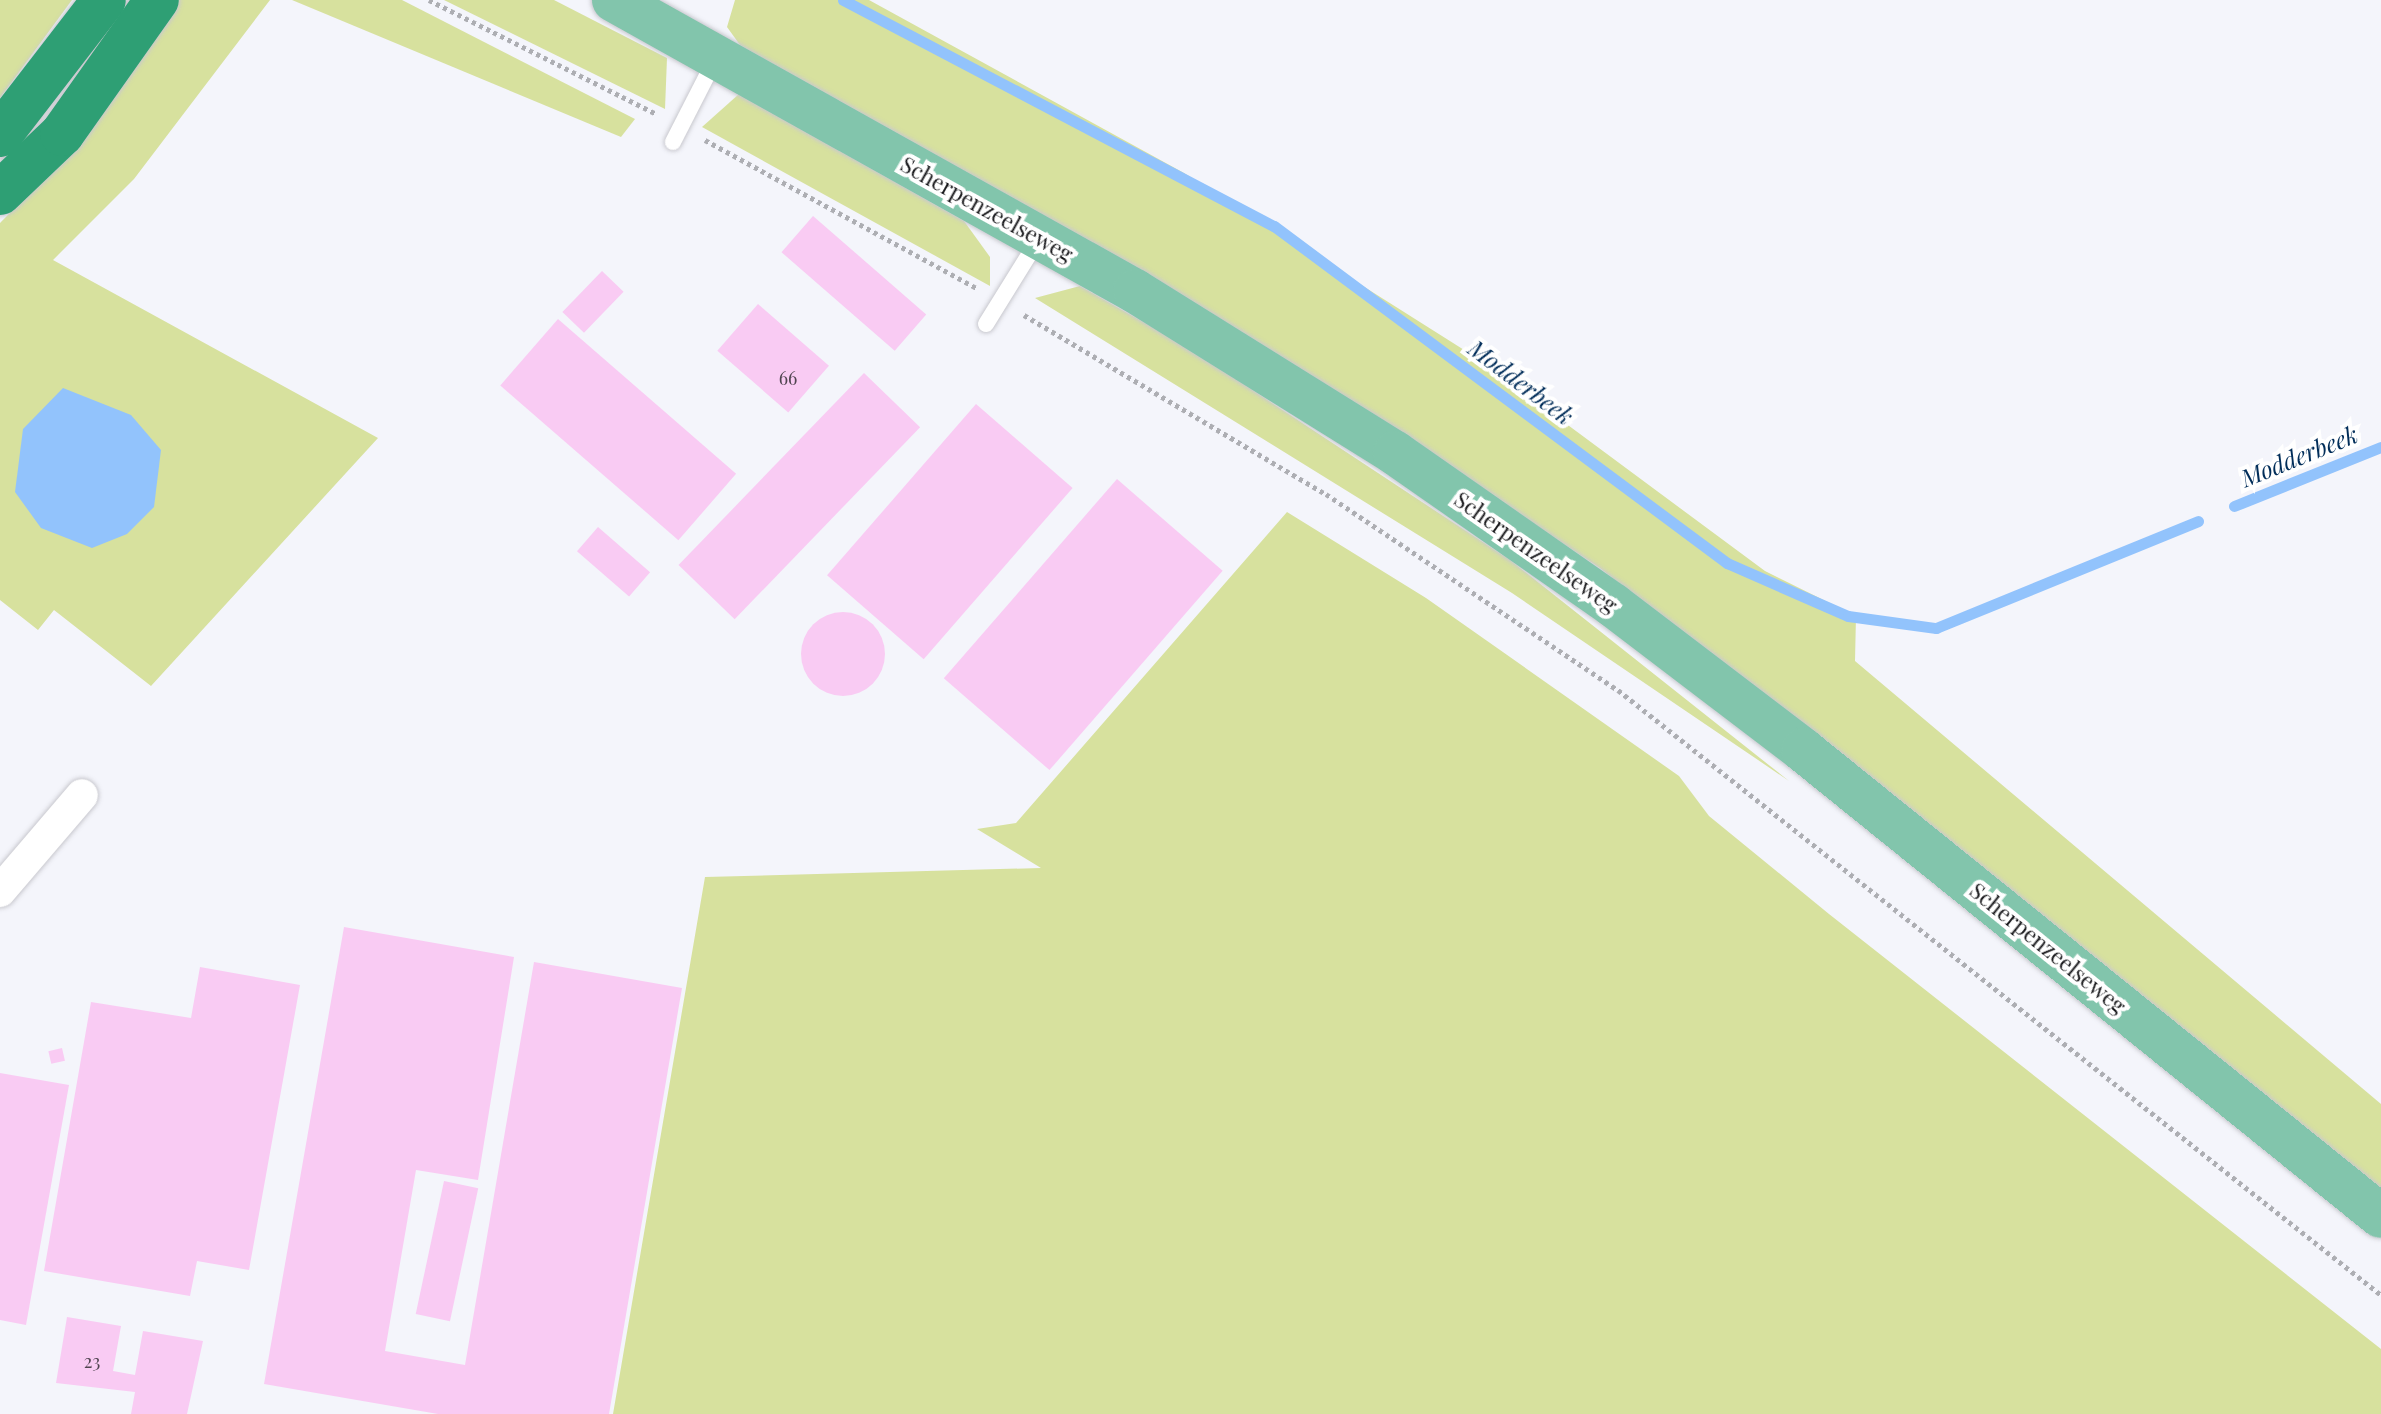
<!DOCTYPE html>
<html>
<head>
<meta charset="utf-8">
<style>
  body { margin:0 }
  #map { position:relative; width:2381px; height:1414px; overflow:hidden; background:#f4f5fb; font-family:"Playfair Display",serif }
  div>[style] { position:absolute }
  .green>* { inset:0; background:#d7e19e }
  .water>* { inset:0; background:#92c3fc }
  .stream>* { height:11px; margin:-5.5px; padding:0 5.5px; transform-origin:5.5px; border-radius:5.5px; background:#92c3fc }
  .building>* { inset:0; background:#f9cbf3; transform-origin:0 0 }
  .round { border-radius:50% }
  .path>* { height:5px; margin-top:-2.5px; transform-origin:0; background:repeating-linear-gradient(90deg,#adaeb3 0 4px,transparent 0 8px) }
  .roads { filter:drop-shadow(0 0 2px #c8c8ce) drop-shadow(0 0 2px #c8c8ce) }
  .lane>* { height:16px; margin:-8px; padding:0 8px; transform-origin:8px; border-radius:8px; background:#fff }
  .street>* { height:32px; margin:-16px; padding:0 16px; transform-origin:16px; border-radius:16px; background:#fff }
  .primary>* { height:44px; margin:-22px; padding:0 22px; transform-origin:22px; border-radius:22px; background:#82c5ac }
  .highway>* { height:44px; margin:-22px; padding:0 22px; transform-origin:22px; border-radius:22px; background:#2e9f74 }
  span { translate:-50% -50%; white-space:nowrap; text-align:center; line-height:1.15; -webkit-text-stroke:8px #fff; paint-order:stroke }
  .number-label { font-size:18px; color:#504450 }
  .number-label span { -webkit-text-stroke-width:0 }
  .street-label { font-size:22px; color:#17171a }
  .water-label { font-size:24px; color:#012d59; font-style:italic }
</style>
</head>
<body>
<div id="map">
  <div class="green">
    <i style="clip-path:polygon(0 0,72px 0,0 98px)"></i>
    <i style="clip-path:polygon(174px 0,270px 0,134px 179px,53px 260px,378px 438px,151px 686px,54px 610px,38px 630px,0 600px,0 223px,68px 154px)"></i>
    <i style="clip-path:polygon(292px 0,402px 0,635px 119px,621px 137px)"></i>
    <i style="clip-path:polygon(444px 0,554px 0,667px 58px,665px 109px)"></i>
    <i style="clip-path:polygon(735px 0,869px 0,1184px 173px,1480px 360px,1765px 571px,1856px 616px,1855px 661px,2381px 1104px,2381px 1189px,1600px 568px,1309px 375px,740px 45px,727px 27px)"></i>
    <i style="clip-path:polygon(739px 94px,964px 221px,990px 257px,990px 286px,702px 127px)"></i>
    <i style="clip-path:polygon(1080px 286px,1187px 347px,1510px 560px,1789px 781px,1512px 593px,1035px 298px)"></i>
    <i style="clip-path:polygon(1287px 512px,1426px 598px,1679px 776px,1709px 816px,1829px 914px,2381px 1349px,2381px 1414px,613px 1414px,705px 877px,1041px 868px,977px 829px,1016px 823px)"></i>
  </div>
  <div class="water">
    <i style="clip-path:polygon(63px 388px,131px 415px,161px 450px,154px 507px,127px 534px,92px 548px,41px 528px,15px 492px,23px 429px)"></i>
  </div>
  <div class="stream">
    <i style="left:843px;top:0;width:487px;rotate:27.7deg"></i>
    <i style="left:1274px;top:226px;width:565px;rotate:36.65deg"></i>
    <i style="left:1727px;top:563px;width:132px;rotate:23.7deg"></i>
    <i style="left:1848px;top:616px;width:89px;rotate:7.8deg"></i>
    <i style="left:1936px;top:628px;width:283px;rotate:-22.2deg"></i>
    <i style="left:2234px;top:506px;width:158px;rotate:-21.9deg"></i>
  </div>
  <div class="building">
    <i style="left:813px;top:216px;width:150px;height:48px;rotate:41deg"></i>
    <i style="left:602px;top:271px;width:30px;height:57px;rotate:44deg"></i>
    <i style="left:758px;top:304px;width:94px;height:62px;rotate:41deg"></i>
    <i style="left:558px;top:319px;width:236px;height:88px;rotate:41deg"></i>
    <i style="left:864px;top:373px;width:78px;height:267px;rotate:44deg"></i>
    <i style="left:976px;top:404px;width:128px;height:227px;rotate:41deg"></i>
    <i style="left:1117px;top:479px;width:140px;height:264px;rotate:41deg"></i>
    <i style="left:598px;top:527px;width:69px;height:32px;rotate:41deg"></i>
    <i class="round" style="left:801px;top:612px;width:84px;height:84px"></i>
    <i style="clip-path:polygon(344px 927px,514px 957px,478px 1180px,416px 1170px,385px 1351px,465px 1365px,534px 962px,682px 988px,609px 1414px,438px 1414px,264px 1384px)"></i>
    <i style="clip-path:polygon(200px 967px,300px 985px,249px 1270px,197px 1261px,190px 1296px,44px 1271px,91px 1002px,191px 1018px)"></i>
    <i style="left:62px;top:1048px;width:13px;height:14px;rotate:77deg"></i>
    <i style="clip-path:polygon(0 1073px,69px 1085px,26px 1325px,0 1320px)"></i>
    <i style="left:444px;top:1181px;width:35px;height:136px;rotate:12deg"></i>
    <i style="clip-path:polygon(67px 1317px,121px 1326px,113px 1371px,135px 1375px,143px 1331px,203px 1341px,187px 1414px,131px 1414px,135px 1392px,56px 1383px)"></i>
  </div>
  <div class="path">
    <i style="left:429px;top:0;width:255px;rotate:26.6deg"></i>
    <i style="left:705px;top:140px;width:310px;rotate:28.6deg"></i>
    <i style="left:1024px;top:315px;width:351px;rotate:30.7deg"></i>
    <i style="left:1326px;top:494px;width:352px;rotate:33.9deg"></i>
    <i style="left:1618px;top:690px;width:974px;rotate:38.41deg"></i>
  </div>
  <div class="roads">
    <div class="lane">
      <i style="left:673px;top:142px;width:94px;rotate:-62.9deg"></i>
      <i style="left:986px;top:324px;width:99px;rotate:-58.2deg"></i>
    </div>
    <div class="street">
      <i style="left:0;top:891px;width:126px;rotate:-49.5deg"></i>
    </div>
    <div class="primary">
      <i style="left:614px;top:0;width:597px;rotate:29.19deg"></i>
      <i style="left:1135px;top:291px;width:306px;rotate:31.9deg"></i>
      <i style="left:1395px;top:453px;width:266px;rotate:34.9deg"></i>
      <i style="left:1613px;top:605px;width:239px;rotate:37.3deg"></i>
      <i style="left:1803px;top:750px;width:742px;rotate:38.88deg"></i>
    </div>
    <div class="highway">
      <i style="left:0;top:135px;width:170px;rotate:-52.4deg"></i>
      <i style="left:0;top:193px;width:86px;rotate:-43.6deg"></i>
      <i style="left:62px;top:134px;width:164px;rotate:-54.7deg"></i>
    </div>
  </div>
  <div class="number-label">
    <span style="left:788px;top:378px">66</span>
    <span style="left:92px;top:1361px">23</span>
  </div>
  <div class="street-label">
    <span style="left:987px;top:209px;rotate:29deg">Scherpenzeelseweg</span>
    <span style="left:1536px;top:552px;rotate:35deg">Scherpenzeelseweg</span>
    <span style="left:2048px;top:948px;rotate:39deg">Scherpenzeelseweg</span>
  </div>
  <div class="water-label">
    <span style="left:1521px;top:382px;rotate:37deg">Modderbeek</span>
    <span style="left:2299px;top:456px;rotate:-22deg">Modderbeek</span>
  </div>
</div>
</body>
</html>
